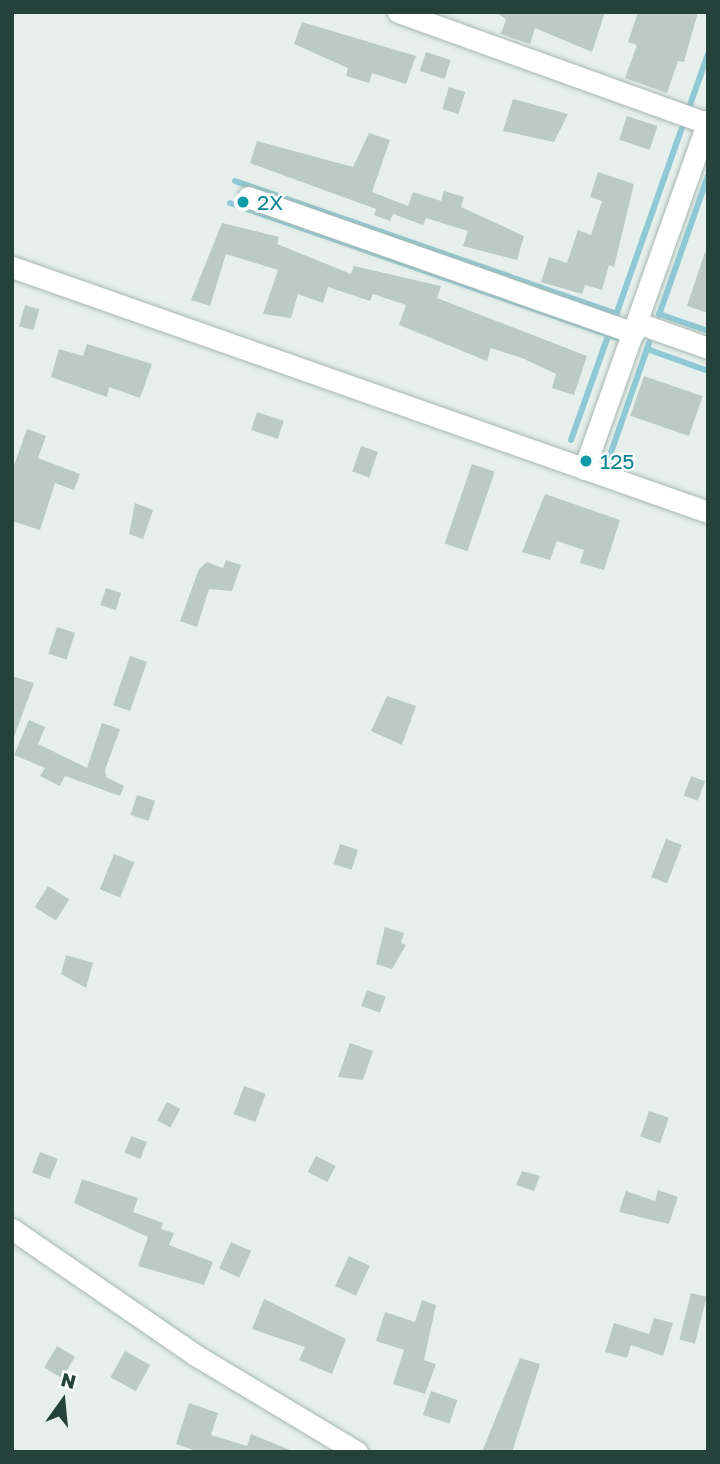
<!DOCTYPE html>
<html>
<head>
<meta charset="utf-8">
<style>
  body { margin:0 }
  #map { position:relative; width:720px; height:1464px; overflow:hidden; background:#e6efeb; font-family:"Golos Text",sans-serif }
  div>[style] { position:absolute }
  .stream>* { height:6px; margin:-3px; padding:0 3px; transform-origin:3px; border-radius:3px; background:#8ec9d4 }
  .building>* { inset:0; background:#bbcac4; transform-origin:0 0 }
  .roads { filter:drop-shadow(0 0 2px #a8b8b2) drop-shadow(0 0 2px #a8b8b2) }
  .street>* { height:21px; margin:-10.5px; padding:0 10.5px; transform-origin:10.5px; border-radius:10.5px; background:#fff }
  .dots>* { width:19px; height:19px; translate:-50% -50%; box-sizing:border-box; border:4px solid #f7fbf9; border-radius:50% }
  span { translate:-50% -50%; white-space:nowrap; text-align:center; line-height:1.15; -webkit-text-stroke:5px #f7fbf9; paint-order:stroke }
  .culture-label { font-size:21px; color:#0d838f }
  .left { translate:0 -50%; text-align:left }
  .frame { position:absolute; inset:0; border:14px solid #24423a; pointer-events:none }
  .north { position:absolute; left:28px; top:1366px; width:70px; height:70px; -webkit-text-stroke:5px #f7fbf9; paint-order:stroke; rotate:15deg; font-size:19px; font-weight:700; line-height:28px; text-align:center; color:#24423a }
  .north::after { content:''; display:block; margin:auto; width:24px; height:32px; background:#24423a; clip-path:polygon(50% 0,100% 100%,50% 72%,0 100%) }
</style>
</head>
<body>
<div id="map">
  <div class="stream">
    <i style="left:690px;top:105px;width:54px;rotate:-70.6deg"></i>
    <i style="left:235px;top:181px;width:404px;rotate:19.2deg"></i>
    <i style="left:230px;top:203px;width:410px;rotate:19.2deg"></i>
    <i style="left:659px;top:314px;width:52px;rotate:19.1deg"></i>
    <i style="left:616px;top:315px;width:198px;rotate:-70.6deg"></i>
    <i style="left:659px;top:315px;width:147px;rotate:-70.6deg"></i>
    <i style="left:647px;top:349px;width:65px;rotate:19.8deg"></i>
    <i style="left:571px;top:440px;width:110px;rotate:-70.4deg"></i>
    <i style="left:608px;top:461px;width:125px;rotate:-70.8deg"></i>
  </div>
  <div class="building">
    <i style="clip-path:polygon(495px 12px,605px 12px,592px 52px,535px 28px,530px 44px,501px 34px,506px 19px)"></i>
    <i style="clip-path:polygon(638px 12px,698px 12px,684px 62px,678px 61px,667px 93px,625px 78px,637px 45px,628px 42px)"></i>
    <i style="clip-path:polygon(302px 22px,416px 56px,406px 84px,372px 73px,369px 83px,346px 76px,348px 68px,294px 44px)"></i>
    <i style="left:426px;top:52px;width:26px;height:20px;rotate:18deg"></i>
    <i style="left:449px;top:87px;width:17px;height:23px;rotate:17deg"></i>
    <i style="clip-path:polygon(513px 99px,568px 114px,554px 142px,503px 131px)"></i>
    <i style="left:627px;top:116px;width:32px;height:25px;rotate:18deg"></i>
    <i style="clip-path:polygon(369px 133px,390px 140px,372px 192px,408px 206px,413px 192px,441px 201px,444px 191px,464px 197px,461px 207px,524px 236px,517px 260px,463px 246px,468px 231px,426px 218px,423px 225px,393px 214px,390px 221px,374px 215px,376px 209px,250px 163px,257px 141px,353px 167px)"></i>
    <i style="clip-path:polygon(598px 172px,634px 184px,614px 267px,609px 265px,602px 290px,585px 285px,582px 294px,541px 282px,549px 257px,567px 263px,578px 230px,591px 235px,602px 201px,590px 197px)"></i>
    <i style="clip-path:polygon(222px 223px,279px 237px,277px 244px,351px 274px,354px 266px,441px 286px,437px 298px,587px 356px,574px 395px,552px 388px,556px 374px,522px 358px,491px 348px,487px 361px,399px 325px,406px 305px,373px 294px,370px 301px,328px 287px,323px 303px,298px 294px,291px 318px,263px 314px,278px 270px,226px 254px,210px 306px,191px 300px)"></i>
    <i style="clip-path:polygon(705px 252px,708px 253px,708px 313px,687px 306px)"></i>
    <i style="left:25px;top:305px;width:15px;height:22px;rotate:16deg"></i>
    <i style="clip-path:polygon(87px 344px,152px 364px,140px 398px,109px 387px,107px 397px,51px 377px,59px 349px,83px 356px)"></i>
    <i style="left:644px;top:376px;width:62px;height:42px;rotate:19deg"></i>
    <i style="left:257px;top:412px;width:28px;height:19px;rotate:18deg"></i>
    <i style="clip-path:polygon(27px 429px,46px 436px,38px 458px,80px 474px,74px 490px,55px 483px,40px 530px,12px 521px,12px 471px)"></i>
    <i style="left:361px;top:446px;width:18px;height:27px;rotate:19deg"></i>
    <i style="left:472px;top:464px;width:24px;height:84px;rotate:19deg"></i>
    <i style="clip-path:polygon(545px 494px,620px 520px,604px 570px,580px 563px,584px 550px,557px 541px,550px 560px,522px 552px)"></i>
    <i style="clip-path:polygon(135px 503px,153px 510px,143px 539px,129px 534px)"></i>
    <i style="clip-path:polygon(226px 560px,241px 565px,232px 591px,209px 589px,197px 627px,180px 621px,199px 569px,207px 562px,223px 568px)"></i>
    <i style="left:106px;top:588px;width:16px;height:18px;rotate:18deg"></i>
    <i style="left:57px;top:627px;width:19px;height:28px;rotate:18deg"></i>
    <i style="left:130px;top:656px;width:18px;height:52px;rotate:19deg"></i>
    <i style="clip-path:polygon(12px 676px,34px 683px,14px 737px,12px 737px)"></i>
    <i style="clip-path:polygon(387px 696px,416px 706px,402px 745px,371px 731px)"></i>
    <i style="clip-path:polygon(29px 720px,45px 727px,38px 744px,87px 768px,102px 723px,120px 729px,105px 770px,106px 777px,124px 786px,120px 796px,65px 776px,60px 786px,40px 776px,45px 768px,14px 755px)"></i>
    <i style="left:691px;top:776px;width:15px;height:21px;rotate:20deg"></i>
    <i style="left:137px;top:795px;width:19px;height:21px;rotate:18deg"></i>
    <i style="left:666px;top:839px;width:17px;height:41px;rotate:21deg"></i>
    <i style="left:340px;top:844px;width:19px;height:21px;rotate:18deg"></i>
    <i style="left:114px;top:854px;width:22px;height:38px;rotate:22deg"></i>
    <i style="left:48px;top:886px;width:25px;height:25px;rotate:32deg"></i>
    <i style="clip-path:polygon(385px 927px,404px 933px,401px 943px,406px 945px,392px 969px,376px 964px)"></i>
    <i style="clip-path:polygon(66px 955px,93px 963px,86px 988px,61px 974px)"></i>
    <i style="left:367px;top:990px;width:20px;height:17px;rotate:20deg"></i>
    <i style="clip-path:polygon(350px 1043px,373px 1051px,363px 1080px,338px 1077px)"></i>
    <i style="left:244px;top:1086px;width:23px;height:30px;rotate:20deg"></i>
    <i style="left:167px;top:1102px;width:15px;height:21px;rotate:28deg"></i>
    <i style="left:649px;top:1111px;width:21px;height:27px;rotate:19deg"></i>
    <i style="left:131px;top:1136px;width:17px;height:18px;rotate:21deg"></i>
    <i style="left:40px;top:1152px;width:19px;height:22px;rotate:21deg"></i>
    <i style="left:316px;top:1156px;width:22px;height:18px;rotate:27deg"></i>
    <i style="clip-path:polygon(522px 1171px,540px 1176px,534px 1191px,516px 1185px)"></i>
    <i style="clip-path:polygon(82px 1179px,138px 1198px,133px 1212px,163px 1223px,161px 1229px,174px 1233px,169px 1245px,213px 1262px,204px 1285px,138px 1266px,148px 1237px,74px 1203px)"></i>
    <i style="clip-path:polygon(658px 1190px,678px 1197px,669px 1224px,619px 1212px,626px 1191px,655px 1201px)"></i>
    <i style="left:231px;top:1242px;width:22px;height:29px;rotate:24deg"></i>
    <i style="left:349px;top:1256px;width:23px;height:33px;rotate:25deg"></i>
    <i style="left:691px;top:1293px;width:16px;height:48px;rotate:14deg"></i>
    <i style="clip-path:polygon(264px 1299px,346px 1339px,332px 1374px,299px 1360px,305px 1347px,252px 1329px)"></i>
    <i style="clip-path:polygon(422px 1300px,436px 1305px,424px 1360px,436px 1364px,425px 1394px,393px 1384px,404px 1350px,376px 1341px,385px 1312px,415px 1322px)"></i>
    <i style="clip-path:polygon(654px 1318px,673px 1323px,663px 1356px,631px 1345px,627px 1358px,605px 1352px,614px 1323px,649px 1334px)"></i>
    <i style="left:57px;top:1346px;width:21px;height:25px;rotate:31deg"></i>
    <i style="left:125px;top:1351px;width:29px;height:30px;rotate:29deg"></i>
    <i style="clip-path:polygon(520px 1358px,540px 1364px,512px 1452px,482px 1452px)"></i>
    <i style="left:431px;top:1391px;width:28px;height:25px;rotate:19deg"></i>
    <i style="clip-path:polygon(189px 1403px,218px 1413px,211px 1435px,247px 1446px,251px 1434px,295px 1452px,199px 1452px,176px 1444px)"></i>
  </div>
  <div class="roads">
    <div class="street">
      <i style="left:398px;top:12px;width:328px;rotate:19.8deg"></i>
      <i style="left:248px;top:197px;width:409px;rotate:19.4deg"></i>
      <i style="left:12px;top:267px;width:738px;rotate:19.39deg"></i>
      <i style="left:638px;top:323px;width:74px;rotate:19.7deg"></i>
      <i style="left:584px;top:469px;width:370px;rotate:-70.4deg"></i>
      <i style="left:12px;top:1229px;width:222px;rotate:34.5deg"></i>
      <i style="left:195px;top:1355px;width:189px;rotate:30.9deg"></i>
    </div>
  </div>
  <div class="dots">
    <i style="left:243px;top:202px;background:#0f9aa8"></i>
    <i style="left:586px;top:461px;background:#0f9aa8"></i>
  </div>
  <div class="culture-label">
    <span class="left" style="left:257px;top:202px">2X</span>
    <span class="left" style="left:600px;top:461px">125</span>
  </div>
  <div class="frame"></div>
  <div class="north">N</div>
</div>
</body>
</html>
